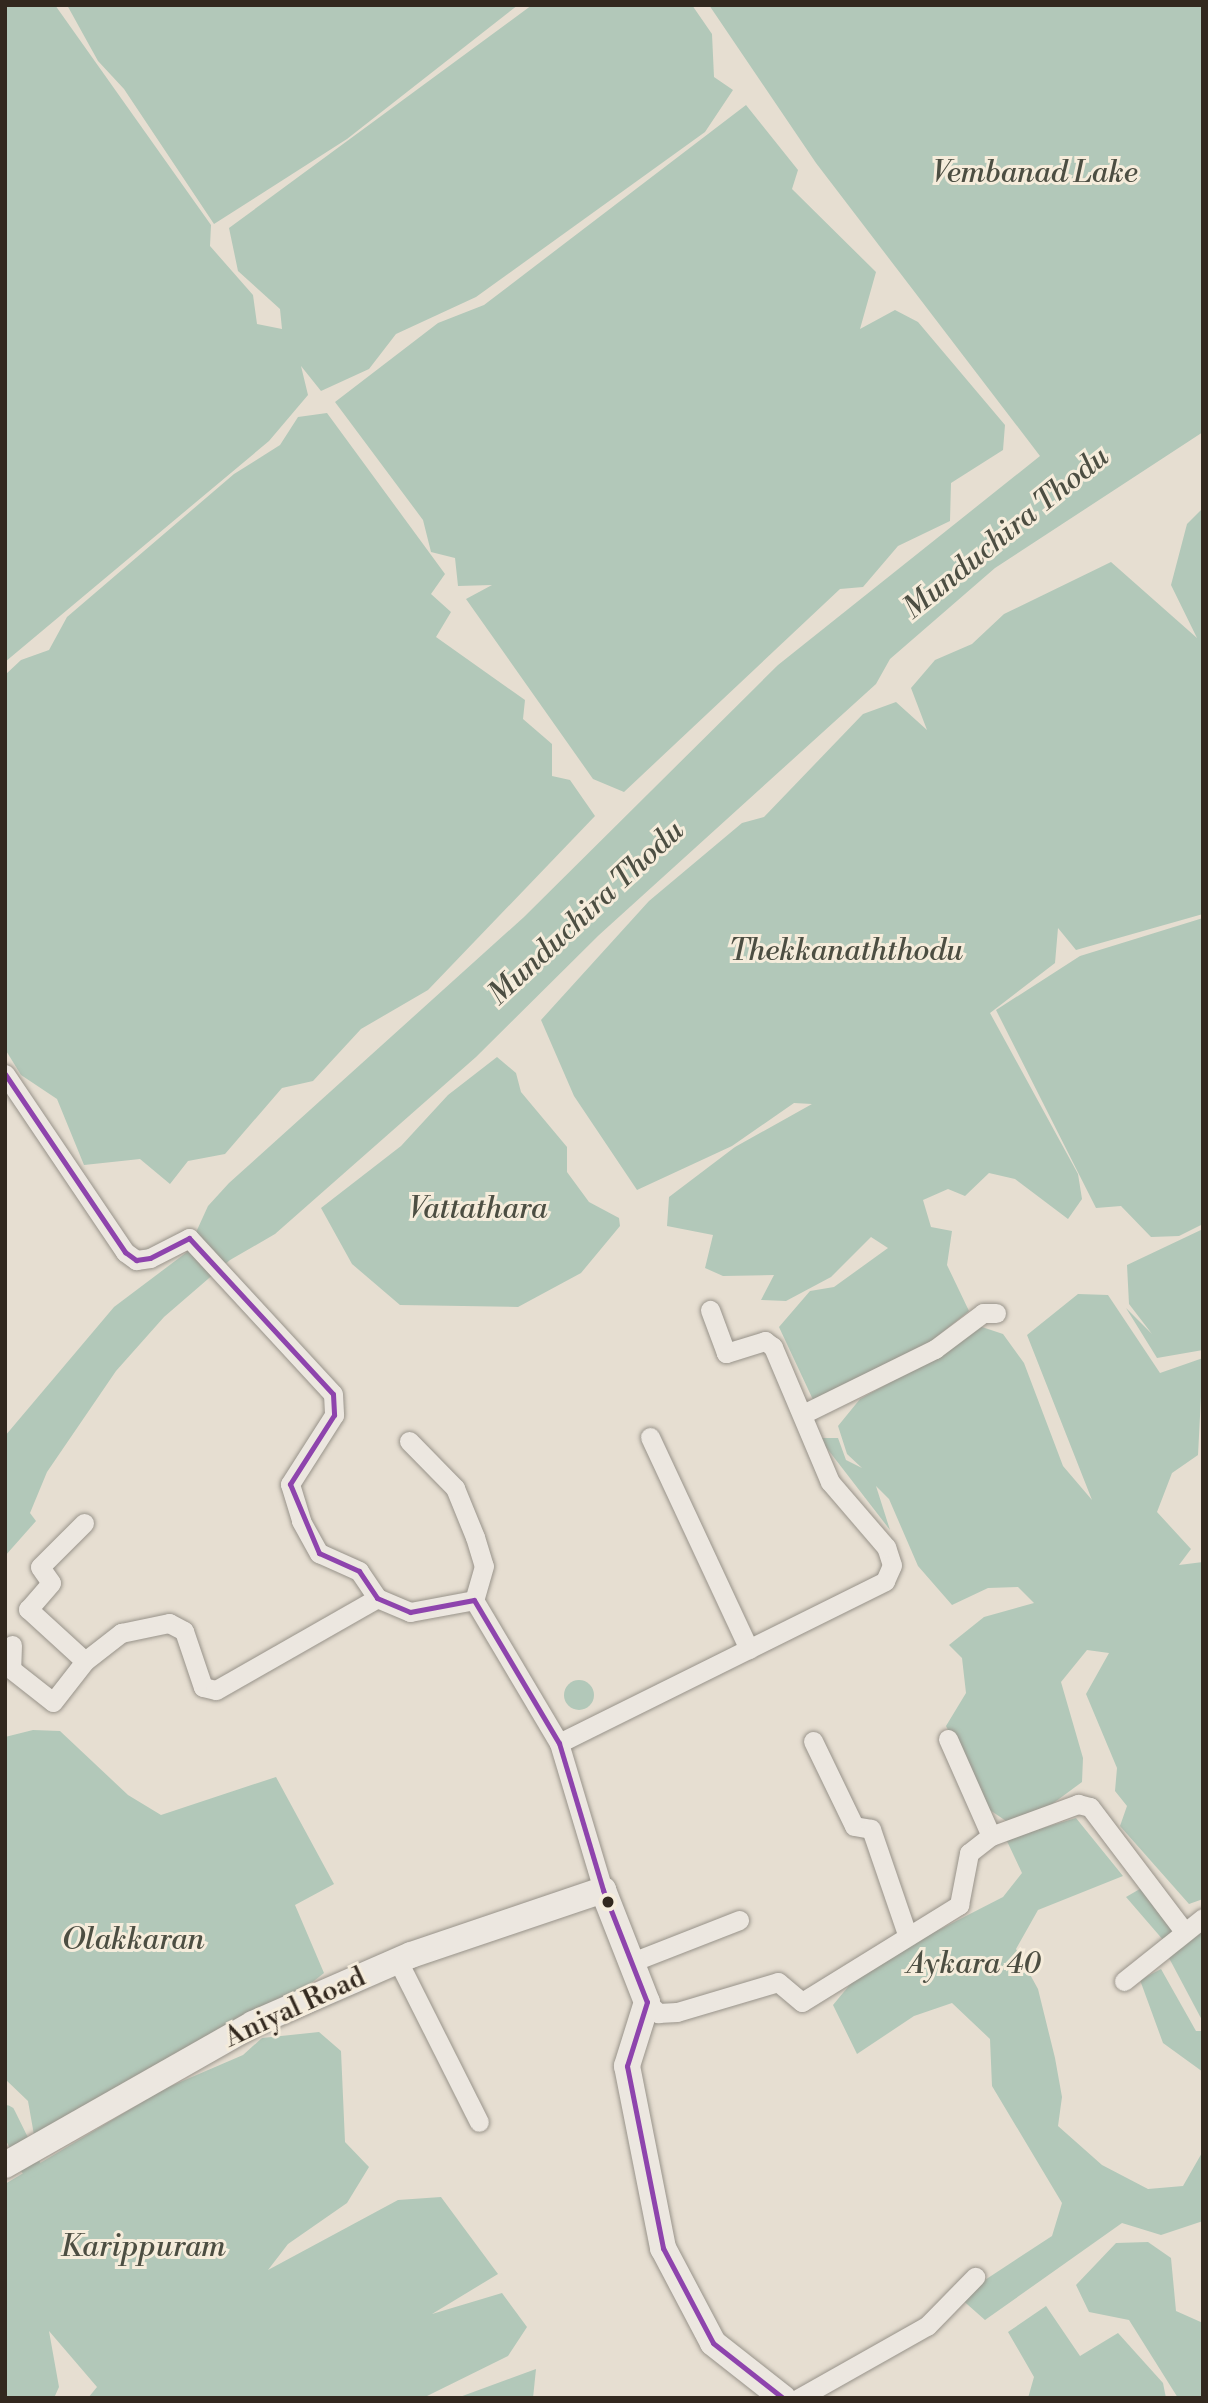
<!DOCTYPE html>
<html>
<head>
<meta charset="utf-8">
<style>
  body { margin:0 }
  #map { position:relative; width:1208px; height:2403px; overflow:hidden; background:#e6ded1; font-family:"Libre Bodoni",serif }
  div>[style] { position:absolute }
  .water>* { inset:0; background:#b2c8b9 }
  .round { border-radius:50% }
  .canal>* { height:21px; margin:-10.5px; padding:0 10.5px; transform-origin:10.5px; border-radius:10.5px; background:#b2c8b9 }
  .roads { filter:drop-shadow(0 0 2px #98938a) drop-shadow(0 0 2px #98938a) }
  .street>* { height:19px; margin:-9.5px; padding:0 9.5px; transform-origin:9.5px; border-radius:9.5px; background:#ece7e0 }
  .secondary>* { height:26px; margin:-13px; padding:0 13px; transform-origin:13px; border-radius:13px; background:#ece7e0 }
  .bus-1>* { height:5px; margin:-2.5px; padding:0 2.5px; transform-origin:2.5px; border-radius:2.5px; background:#8e44ad }
  .dots>* { width:19px; height:19px; translate:-50% -50%; box-sizing:border-box; border:4px solid #f5ecdb; border-radius:50% }
  span { translate:-50% -50%; white-space:nowrap; text-align:center; line-height:1.15; -webkit-text-stroke:6px #f5ecdb; paint-order:stroke }
  .street-label { font-size:28px; color:#32281e }
  .water-label { font-size:30px; color:#4c4e42; font-style:italic }
  .frame { position:absolute; inset:0; border:7px solid #32281e; pointer-events:none }
</style>
</head>
<body>
<div id="map">
  <div class="water">
    <i style="clip-path:polygon(5px 5px,55px 5px,211px 225px,210px 246px,253px 295px,257px 324px,282px 329px,280px 309px,238px 271px,229px 228px,532px 5px,692px 5px,712px 34px,714px 77px,733px 90px,705px 132px,476px 297px,396px 334px,369px 369px,321px 391px,301px 366px,308px 395px,269px 441px,5px 662px)"></i>
    <i style="clip-path:polygon(67px 5px,518px 5px,347px 139px,214px 224px,124px 89px,98px 61px)"></i>
    <i style="clip-path:polygon(709px 5px,1203px 5px,1203px 432px,995px 568px,890px 659px,876px 684px,599px 935px,476px 1057px,275px 1234px,230px 1260px,164px 1317px,116px 1371px,47px 1472px,30px 1513px,36px 1521px,5px 1556px,5px 1436px,114px 1307px,187px 1252px,208px 1206px,229px 1183px,524px 917px,778px 665px,1040px 456px,816px 163px)"></i>
    <i style="clip-path:polygon(746px 105px,798px 170px,792px 189px,876px 272px,860px 329px,895px 310px,918px 322px,1005px 425px,1003px 450px,951px 483px,950px 521px,898px 546px,863px 587px,840px 589px,624px 792px,593px 779px,466px 599px,492px 585px,458px 586px,455px 558px,431px 552px,423px 520px,335px 402px,438px 323px,484px 305px)"></i>
    <i style="clip-path:polygon(327px 413px,445px 574px,431px 594px,451px 612px,436px 637px,525px 700px,523px 719px,552px 744px,552px 776px,570px 780px,595px 816px,428px 990px,361px 1029px,313px 1081px,282px 1088px,225px 1154px,188px 1161px,170px 1184px,140px 1159px,84px 1165px,57px 1099px,21px 1075px,5px 1049px,5px 675px,21px 660px,49px 650px,67px 617px,234px 474px,280px 445px,298px 417px)"></i>
    <i style="clip-path:polygon(1203px 508px,1203px 914px,1076px 950px,1058px 928px,1055px 963px,990px 1013px,1078px 1174px,1082px 1199px,1068px 1219px,1015px 1179px,989px 1173px,965px 1196px,948px 1189px,923px 1200px,931px 1227px,952px 1231px,947px 1265px,969px 1311px,934px 1339px,976px 1325px,1003px 1334px,1024px 1363px,1063px 1466px,1092px 1500px,1027px 1335px,1078px 1294px,1108px 1295px,1160px 1373px,1203px 1358px,1198px 1455px,1172px 1473px,1157px 1512px,1191px 1549px,1179px 1565px,1203px 1562px,1203px 1899px,1189px 1904px,1120px 1826px,1127px 1806px,1115px 1791px,1117px 1768px,1086px 1694px,1109px 1653px,1087px 1650px,1061px 1682px,1083px 1758px,1082px 1782px,1044px 1810px,1009px 1823px,987px 1808px,946px 1726px,966px 1693px,962px 1658px,949px 1645px,984px 1617px,1034px 1603px,1018px 1587px,988px 1588px,952px 1605px,918px 1566px,889px 1499px,876px 1486px,890px 1530px,819px 1438px,838px 1438px,846px 1460px,862px 1468px,847px 1454px,838px 1426px,860px 1399px,927px 1362px,815px 1404px,779px 1327px,810px 1291px,834px 1287px,888px 1248px,871px 1237px,831px 1277px,786px 1301px,761px 1300px,774px 1275px,723px 1276px,705px 1268px,713px 1235px,667px 1226px,669px 1197px,735px 1147px,812px 1104px,794px 1103px,732px 1146px,637px 1190px,574px 1096px,541px 1020px,649px 901px,742px 823px,764px 817px,863px 714px,896px 702px,927px 730px,911px 688px,935px 660px,972px 644px,1004px 614px,1111px 562px,1197px 638px,1171px 585px,1187px 524px)"></i>
    <i style="clip-path:polygon(1203px 918px,1203px 1224px,1179px 1236px,1151px 1237px,1121px 1206px,1096px 1208px,996px 1010px,1080px 956px)"></i>
    <i style="clip-path:polygon(497px 1057px,516px 1073px,521px 1092px,567px 1147px,567px 1172px,589px 1202px,619px 1218px,620px 1226px,581px 1273px,518px 1307px,400px 1305px,352px 1264px,321px 1208px,401px 1146px,448px 1095px)"></i>
    <i style="clip-path:polygon(1203px 1229px,1203px 1350px,1157px 1358px,1126px 1308px,1152px 1334px,1129px 1304px,1127px 1265px)"></i>
    <i class="round" style="left:564px;top:1680px;width:30px;height:30px"></i>
    <i style="clip-path:polygon(33px 1730px,60px 1731px,128px 1795px,161px 1815px,276px 1777px,334px 1884px,295px 1905px,324px 1973px,281px 2007px,34px 2135px,28px 2101px,5px 2079px,5px 1737px)"></i>
    <i style="clip-path:polygon(1076px 1818px,1123px 1876px,1038px 1910px,1016px 1949px,1038px 1989px,1055px 2058px,1062px 2097px,1058px 2126px,1102px 2165px,1148px 2189px,1183px 2186px,1203px 2151px,1203px 2221px,1161px 2235px,1122px 2223px,985px 2320px,959px 2297px,1052px 2236px,1062px 2203px,992px 2086px,990px 2039px,952px 2003px,914px 2016px,857px 2054px,833px 2005px,857px 1976px,888px 1956px,1003px 1897px,1022px 1873px,1006px 1839px)"></i>
    <i style="clip-path:polygon(1145px 1886px,1170px 1919px,1203px 1925px,1203px 2022px,1169px 1958px,1179px 1944px,1164px 1941px,1126px 1897px)"></i>
    <i style="clip-path:polygon(1161px 1969px,1196px 2031px,1203px 2031px,1203px 2072px,1163px 2043px,1140px 1980px)"></i>
    <i style="clip-path:polygon(319px 2032px,341px 2051px,345px 2142px,369px 2167px,347px 2203px,288px 2244px,268px 2270px,398px 2200px,441px 2197px,498px 2274px,432px 2314px,502px 2293px,527px 2327px,508px 2356px,423px 2398px,88px 2398px,97px 2387px,49px 2331px,59px 2387px,54px 2398px,5px 2398px,5px 2184px,164px 2089px,243px 2055px,262px 2038px)"></i>
    <i style="clip-path:polygon(1148px 2242px,1171px 2258px,1176px 2311px,1203px 2323px,1203px 2398px,1178px 2398px,1129px 2320px,1089px 2312px,1076px 2285px,1116px 2243px)"></i>
    <i style="clip-path:polygon(1046px 2306px,1080px 2356px,1118px 2333px,1163px 2383px,1166px 2398px,1028px 2398px,1034px 2377px,1008px 2332px)"></i>
    <i style="clip-path:polygon(536px 2369px,533px 2398px,457px 2398px)"></i>
  </div>
  <div class="canal">
    <i style="left:5px;top:2115px;width:57px;rotate:63.9deg"></i>
  </div>
  <div class="roads">
    <div class="street">
      <i style="left:5px;top:1074px;width:215px;rotate:56deg"></i>
      <i style="left:125px;top:1252px;width:14px;rotate:36deg"></i>
      <i style="left:136px;top:1260px;width:14px;rotate:-8deg"></i>
      <i style="left:150px;top:1258px;width:44px;rotate:-27.1deg"></i>
      <i style="left:189px;top:1238px;width:212px;rotate:47.3deg"></i>
      <i style="left:333px;top:1394px;width:21px;rotate:87deg"></i>
      <i style="left:334px;top:1415px;width:82px;rotate:122.5deg"></i>
      <i style="left:290px;top:1484px;width:39px;rotate:73deg"></i>
      <i style="left:301px;top:1521px;width:37px;rotate:61deg"></i>
      <i style="left:319px;top:1553px;width:44px;rotate:24.2deg"></i>
      <i style="left:359px;top:1571px;width:32px;rotate:56deg"></i>
      <i style="left:377px;top:1598px;width:36px;rotate:23deg"></i>
      <i style="left:410px;top:1612px;width:65px;rotate:-10.6deg"></i>
      <i style="left:474px;top:1600px;width:166px;rotate:59.3deg"></i>
      <i style="left:559px;top:1743px;width:153px;rotate:73.3deg"></i>
      <i style="left:803px;top:1414px;width:147px;rotate:-26.2deg"></i>
      <i style="left:935px;top:1349px;width:60px;rotate:-36.9deg"></i>
      <i style="left:983px;top:1313px;width:13px"></i>
      <i style="left:650px;top:1437px;width:234px;rotate:65deg"></i>
      <i style="left:409px;top:1441px;width:66px;rotate:45.6deg"></i>
      <i style="left:455px;top:1488px;width:53px;rotate:67.8deg"></i>
      <i style="left:475px;top:1537px;width:30px;rotate:73deg"></i>
      <i style="left:484px;top:1566px;width:35px;rotate:106deg"></i>
      <i style="left:84px;top:1523px;width:62px;rotate:135deg"></i>
      <i style="left:40px;top:1567px;width:19px;rotate:55deg"></i>
      <i style="left:51px;top:1583px;width:35px;rotate:131deg"></i>
      <i style="left:28px;top:1609px;width:77px;rotate:42.4deg"></i>
      <i style="left:12px;top:1645px;width:24px;rotate:92deg"></i>
      <i style="left:11px;top:1669px;width:53px;rotate:38.2deg"></i>
      <i style="left:53px;top:1702px;width:52px;rotate:-52deg"></i>
      <i style="left:85px;top:1661px;width:46px;rotate:-37.9deg"></i>
      <i style="left:121px;top:1633px;width:49px;rotate:-11.8deg"></i>
      <i style="left:169px;top:1623px;width:17px;rotate:28deg"></i>
      <i style="left:184px;top:1631px;width:59px;rotate:71.3deg"></i>
      <i style="left:203px;top:1687px;width:13px;rotate:13deg"></i>
      <i style="left:216px;top:1690px;width:185px;rotate:-29.7deg"></i>
      <i style="left:948px;top:1739px;width:106px;rotate:66.1deg"></i>
      <i style="left:813px;top:1741px;width:94px;rotate:64.2deg"></i>
      <i style="left:854px;top:1826px;width:17px;rotate:10deg"></i>
      <i style="left:871px;top:1829px;width:111px;rotate:71.1deg"></i>
      <i style="left:559px;top:1743px;width:364px;rotate:-26.4deg"></i>
      <i style="left:885px;top:1581px;width:17px;rotate:-66deg"></i>
      <i style="left:892px;top:1565px;width:19px;rotate:-108deg"></i>
      <i style="left:886px;top:1547px;width:86px;rotate:-130.7deg"></i>
      <i style="left:830px;top:1482px;width:147px;rotate:-112.9deg"></i>
      <i style="left:773px;top:1347px;width:10px;rotate:-143deg"></i>
      <i style="left:765px;top:1341px;width:41px;rotate:162.9deg"></i>
      <i style="left:726px;top:1353px;width:46px;rotate:-110.4deg"></i>
      <i style="left:398px;top:1961px;width:180px;rotate:63.3deg"></i>
      <i style="left:632px;top:1962px;width:115px;rotate:-21.4deg"></i>
      <i style="left:1124px;top:1981px;width:101px;rotate:-38.6deg"></i>
      <i style="left:647px;top:2002px;width:16px;rotate:45deg"></i>
      <i style="left:658px;top:2013px;width:19px;rotate:-3deg"></i>
      <i style="left:677px;top:2012px;width:105px;rotate:-16.5deg"></i>
      <i style="left:778px;top:1982px;width:31px;rotate:40deg"></i>
      <i style="left:802px;top:2002px;width:185px;rotate:-31.7deg"></i>
      <i style="left:959px;top:1905px;width:53px;rotate:-79.1deg"></i>
      <i style="left:969px;top:1853px;width:28px;rotate:-38deg"></i>
      <i style="left:991px;top:1836px;width:93px;rotate:-20.2deg"></i>
      <i style="left:1078px;top:1804px;width:12px;rotate:14deg"></i>
      <i style="left:1090px;top:1807px;width:154px;rotate:52.9deg"></i>
      <i style="left:799px;top:2398px;width:147px;rotate:-29.4deg"></i>
      <i style="left:927px;top:2326px;width:69px;rotate:-45.6deg"></i>
    </div>
    <div class="secondary">
      <i style="left:5px;top:2165px;width:285px;rotate:-29.6deg"></i>
      <i style="left:253px;top:2024px;width:172px;rotate:-23.6deg"></i>
      <i style="left:411px;top:1955px;width:203px;rotate:-18.7deg"></i>
      <i style="left:603px;top:1890px;width:120px;rotate:68.6deg"></i>
      <i style="left:647px;top:2002px;width:67px;rotate:107.4deg"></i>
      <i style="left:627px;top:2066px;width:186px;rotate:78.8deg"></i>
      <i style="left:663px;top:2248px;width:107px;rotate:62.2deg"></i>
      <i style="left:713px;top:2343px;width:89px;rotate:38.2deg"></i>
    </div>
  </div>
  <div class="bus-1">
    <i style="left:5px;top:1074px;width:215px;rotate:56deg"></i>
    <i style="left:125px;top:1252px;width:14px;rotate:36deg"></i>
    <i style="left:136px;top:1260px;width:14px;rotate:-8deg"></i>
    <i style="left:150px;top:1258px;width:44px;rotate:-27.1deg"></i>
    <i style="left:189px;top:1238px;width:212px;rotate:47.3deg"></i>
    <i style="left:333px;top:1394px;width:21px;rotate:87deg"></i>
    <i style="left:334px;top:1415px;width:82px;rotate:122.5deg"></i>
    <i style="left:290px;top:1484px;width:75px;rotate:67.2deg"></i>
    <i style="left:319px;top:1553px;width:44px;rotate:24.2deg"></i>
    <i style="left:359px;top:1571px;width:32px;rotate:56deg"></i>
    <i style="left:377px;top:1598px;width:36px;rotate:23deg"></i>
    <i style="left:410px;top:1612px;width:65px;rotate:-10.6deg"></i>
    <i style="left:474px;top:1600px;width:166px;rotate:59.3deg"></i>
    <i style="left:559px;top:1743px;width:153px;rotate:73.3deg"></i>
    <i style="left:603px;top:1890px;width:120px;rotate:68.6deg"></i>
    <i style="left:647px;top:2002px;width:67px;rotate:107.4deg"></i>
    <i style="left:627px;top:2066px;width:186px;rotate:78.8deg"></i>
    <i style="left:663px;top:2248px;width:107px;rotate:62.2deg"></i>
    <i style="left:713px;top:2343px;width:89px;rotate:38.2deg"></i>
  </div>
  <div class="dots">
    <i style="left:608px;top:1902px;background:#32281e"></i>
  </div>
  <div class="street-label">
    <span style="left:295px;top:2008px;rotate:-25deg">Aniyal Road</span>
  </div>
  <div class="water-label">
    <span style="left:1035px;top:173px">Vembanad Lake</span>
    <span style="left:1006px;top:533px;rotate:-39deg">Munduchira Thodu</span>
    <span style="left:586px;top:913px;rotate:-43deg">Munduchira Thodu</span>
    <span style="left:846px;top:951px">Thekkanaththodu</span>
    <span style="left:478px;top:1209px">Vattathara</span>
    <span style="left:133px;top:1940px">Olakkaran</span>
    <span style="left:974px;top:1964px">Aykara 40</span>
    <span style="left:143px;top:2247px">Karippuram</span>
  </div>
  <div class="frame"></div>
</div>
</body>
</html>
